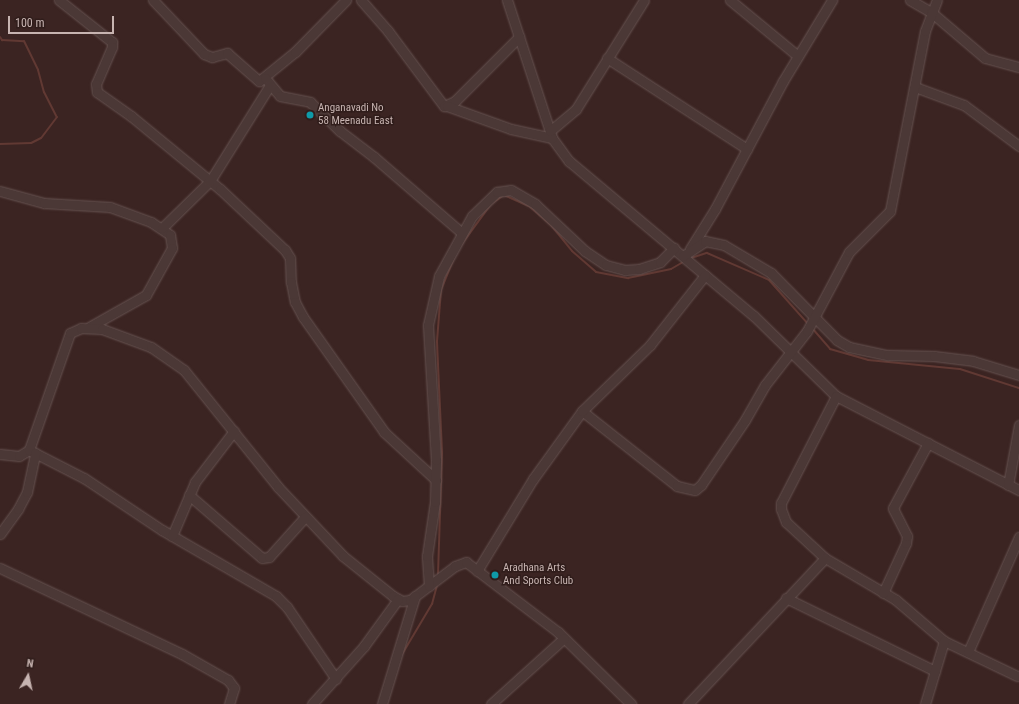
<!DOCTYPE html>
<html>
<head>
<meta charset="utf-8">
<style>
  body { margin:0 }
  #map { position:relative; width:1019px; height:704px; overflow:hidden; background:#3b2422; font-family:"Roboto Condensed",sans-serif }
  div>[style] { position:absolute }
  .stream>* { height:2px; margin:-1px; padding:0 1px; transform-origin:1px; border-radius:1px; background:#613933 }
  .roads { filter:drop-shadow(0 0 1px #665351) drop-shadow(0 0 1px #665351) }
  .minor>* { height:9px; margin:-4.5px; padding:0 4.5px; transform-origin:4.5px; border-radius:4.5px; background:#4b3836 }
  .dots>* { width:11px; height:11px; translate:-50% -50%; box-sizing:border-box; border:2px solid #301d1b; border-radius:50% }
  span { translate:-50% -50%; white-space:nowrap; text-align:center; line-height:1.15; -webkit-text-stroke:3px #301d1b; paint-order:stroke }
  .poi-label { font-size:11px; color:#c7b4b1 }
  .left { translate:0 -50%; text-align:left }
  .north { position:absolute; left:8px; top:656px; width:40px; height:40px; -webkit-text-stroke:3px #301d1b; paint-order:stroke; rotate:9deg; font-size:11px; font-weight:700; line-height:16px; text-align:center; color:#c7b4b1 }
  .north::after { content:''; display:block; margin:auto; width:14px; height:18px; background:#c7b4b1; clip-path:polygon(50% 0,100% 100%,50% 72%,0 100%) }
  .scale { position:absolute; left:8px; top:16px; width:106px; height:18px; box-sizing:border-box; border:2px solid #c7b4b1; border-top:0; padding-left:5px; font-size:12px; line-height:14px; white-space:nowrap; color:#c7b4b1; -webkit-text-stroke:3px #301d1b; paint-order:stroke }
</style>
</head>
<body>
<div id="map">
  <div class="stream">
    <i style="left:0;top:37px;width:4px;rotate:56deg"></i>
    <i style="left:2px;top:40px;width:22px;rotate:3deg"></i>
    <i style="left:24px;top:41px;width:32px;rotate:64deg"></i>
    <i style="left:38px;top:70px;width:23px;rotate:75deg"></i>
    <i style="left:44px;top:92px;width:28px;rotate:63deg"></i>
    <i style="left:57px;top:117px;width:26px;rotate:127deg"></i>
    <i style="left:41px;top:138px;width:11px;rotate:153deg"></i>
    <i style="left:31px;top:143px;width:31px;rotate:178deg"></i>
    <i style="left:459px;top:248px;width:54px;rotate:-54deg"></i>
    <i style="left:491px;top:204px;width:16px;rotate:-35deg"></i>
    <i style="left:504px;top:195px;width:27px;rotate:24deg"></i>
    <i style="left:529px;top:206px;width:29px;rotate:41deg"></i>
    <i style="left:551px;top:225px;width:33px;rotate:51deg"></i>
    <i style="left:572px;top:251px;width:32px;rotate:41deg"></i>
    <i style="left:596px;top:272px;width:33px;rotate:11deg"></i>
    <i style="left:628px;top:278px;width:44px;rotate:-11.8deg"></i>
    <i style="left:671px;top:269px;width:16px;rotate:-30deg"></i>
    <i style="left:688px;top:259px;width:20px;rotate:-18deg"></i>
    <i style="left:707px;top:253px;width:68px;rotate:23.5deg"></i>
    <i style="left:769px;top:280px;width:59px;rotate:48.4deg"></i>
    <i style="left:812px;top:328px;width:28px;rotate:49deg"></i>
    <i style="left:830px;top:349px;width:40px;rotate:16deg"></i>
    <i style="left:868px;top:360px;width:92px;rotate:5.6deg"></i>
    <i style="left:960px;top:369px;width:62px;rotate:17.9deg"></i>
    <i style="left:438px;top:574px;width:122px;rotate:-88.1deg"></i>
    <i style="left:442px;top:452px;width:111px;rotate:-92.6deg"></i>
    <i style="left:437px;top:341px;width:51px;rotate:-85.5deg"></i>
    <i style="left:441px;top:290px;width:38px;rotate:-68deg"></i>
    <i style="left:401px;top:656px;width:61px;rotate:-59.2deg"></i>
    <i style="left:432px;top:604px;width:23px;rotate:-75deg"></i>
  </div>
  <div class="roads">
    <div class="minor">
      <i style="left:59px;top:0;width:68px;rotate:38.4deg"></i>
      <i style="left:112px;top:42px;width:5px;rotate:90deg"></i>
      <i style="left:112px;top:47px;width:40px;rotate:113.4deg"></i>
      <i style="left:96px;top:84px;width:8px;rotate:83deg"></i>
      <i style="left:97px;top:92px;width:42px;rotate:35.2deg"></i>
      <i style="left:131px;top:116px;width:115px;rotate:39.4deg"></i>
      <i style="left:220px;top:189px;width:89px;rotate:43.2deg"></i>
      <i style="left:285px;top:250px;width:9px;rotate:58deg"></i>
      <i style="left:290px;top:258px;width:24px;rotate:88deg"></i>
      <i style="left:291px;top:282px;width:20px;rotate:79deg"></i>
      <i style="left:295px;top:302px;width:17px;rotate:62deg"></i>
      <i style="left:303px;top:317px;width:141px;rotate:54.8deg"></i>
      <i style="left:384px;top:432px;width:71px;rotate:42.7deg"></i>
      <i style="left:153px;top:0;width:74px;rotate:46.6deg"></i>
      <i style="left:204px;top:54px;width:9px;rotate:21deg"></i>
      <i style="left:212px;top:57px;width:16px;rotate:-15deg"></i>
      <i style="left:227px;top:53px;width:43px;rotate:41.2deg"></i>
      <i style="left:259px;top:81px;width:46px;rotate:-38.9deg"></i>
      <i style="left:295px;top:52px;width:73px;rotate:-45.6deg"></i>
      <i style="left:361px;top:0;width:41px;rotate:48.9deg"></i>
      <i style="left:388px;top:31px;width:94px;rotate:53.3deg"></i>
      <i style="left:444px;top:106px;width:12px;rotate:-24deg"></i>
      <i style="left:455px;top:101px;width:91px;rotate:-45deg"></i>
      <i style="left:507px;top:0;width:145px;rotate:71.9deg"></i>
      <i style="left:552px;top:138px;width:29px;rotate:54deg"></i>
      <i style="left:569px;top:161px;width:241px;rotate:40deg"></i>
      <i style="left:754px;top:316px;width:115px;rotate:44.3deg"></i>
      <i style="left:836px;top:396px;width:206px;rotate:27.2deg"></i>
      <i style="left:730px;top:0;width:88px;rotate:39.5deg"></i>
      <i style="left:910px;top:0;width:24px;rotate:30deg"></i>
      <i style="left:931px;top:12px;width:71px;rotate:40.4deg"></i>
      <i style="left:985px;top:58px;width:35px;rotate:15deg"></i>
      <i style="left:607px;top:58px;width:167px;rotate:33deg"></i>
      <i style="left:265px;top:78px;width:23px;rotate:50deg"></i>
      <i style="left:280px;top:96px;width:31px;rotate:11deg"></i>
      <i style="left:310px;top:102px;width:42px;rotate:44deg"></i>
      <i style="left:340px;top:131px;width:43px;rotate:37.4deg"></i>
      <i style="left:374px;top:157px;width:116px;rotate:40.8deg"></i>
      <i style="left:915px;top:87px;width:52px;rotate:20.2deg"></i>
      <i style="left:964px;top:105px;width:69px;rotate:36.7deg"></i>
      <i style="left:447px;top:106px;width:68px;rotate:19.8deg"></i>
      <i style="left:511px;top:129px;width:42px;rotate:12.4deg"></i>
      <i style="left:550px;top:131px;width:34px;rotate:-40deg"></i>
      <i style="left:576px;top:109px;width:128px;rotate:-58deg"></i>
      <i style="left:0;top:191px;width:46px;rotate:15.3deg"></i>
      <i style="left:44px;top:203px;width:66px;rotate:3.5deg"></i>
      <i style="left:110px;top:207px;width:44px;rotate:20.1deg"></i>
      <i style="left:151px;top:222px;width:23px;rotate:34deg"></i>
      <i style="left:170px;top:235px;width:13px;rotate:81deg"></i>
      <i style="left:172px;top:248px;width:54px;rotate:119deg"></i>
      <i style="left:146px;top:295px;width:65px;rotate:150.7deg"></i>
      <i style="left:162px;top:228px;width:67px;rotate:-44.4deg"></i>
      <i style="left:210px;top:181px;width:113px;rotate:-58deg"></i>
      <i style="left:690px;top:249px;width:47px;rotate:-58deg"></i>
      <i style="left:715px;top:209px;width:145px;rotate:-62deg"></i>
      <i style="left:783px;top:81px;width:95px;rotate:-58.8deg"></i>
      <i style="left:683px;top:256px;width:27px;rotate:-34deg"></i>
      <i style="left:705px;top:241px;width:19px;rotate:12deg"></i>
      <i style="left:724px;top:245px;width:55px;rotate:30.8deg"></i>
      <i style="left:771px;top:273px;width:94px;rotate:45.4deg"></i>
      <i style="left:837px;top:340px;width:14px;rotate:30deg"></i>
      <i style="left:849px;top:347px;width:40px;rotate:12deg"></i>
      <i style="left:888px;top:355px;width:46px;rotate:1.2deg"></i>
      <i style="left:934px;top:356px;width:39px;rotate:7deg"></i>
      <i style="left:973px;top:361px;width:48px;rotate:16.9deg"></i>
      <i style="left:836px;top:396px;width:120px;rotate:117.2deg"></i>
      <i style="left:781px;top:503px;width:6px;rotate:90deg"></i>
      <i style="left:781px;top:509px;width:14px;rotate:69deg"></i>
      <i style="left:786px;top:522px;width:53px;rotate:42.7deg"></i>
      <i style="left:825px;top:558px;width:82px;rotate:30.6deg"></i>
      <i style="left:896px;top:600px;width:63px;rotate:40.5deg"></i>
      <i style="left:944px;top:641px;width:81px;rotate:25.6deg"></i>
      <i style="left:582px;top:411px;width:121px;rotate:38.3deg"></i>
      <i style="left:677px;top:486px;width:18px;rotate:13deg"></i>
      <i style="left:695px;top:490px;width:8px;rotate:-40deg"></i>
      <i style="left:701px;top:485px;width:78px;rotate:-55.9deg"></i>
      <i style="left:745px;top:420px;width:40px;rotate:-60.3deg"></i>
      <i style="left:765px;top:385px;width:68px;rotate:-52.1deg"></i>
      <i style="left:807px;top:331px;width:89px;rotate:-62deg"></i>
      <i style="left:849px;top:252px;width:58px;rotate:-45deg"></i>
      <i style="left:890px;top:211px;width:183px;rotate:-79deg"></i>
      <i style="left:925px;top:31px;width:33px;rotate:-69deg"></i>
      <i style="left:29px;top:450px;width:62px;rotate:27deg"></i>
      <i style="left:84px;top:478px;width:94px;rotate:33.7deg"></i>
      <i style="left:162px;top:530px;width:132px;rotate:30.1deg"></i>
      <i style="left:276px;top:596px;width:16px;rotate:45deg"></i>
      <i style="left:287px;top:607px;width:87px;rotate:55.8deg"></i>
      <i style="left:0;top:454px;width:19px;rotate:6deg"></i>
      <i style="left:19px;top:456px;width:12px;rotate:-31deg"></i>
      <i style="left:29px;top:450px;width:124px;rotate:-70.7deg"></i>
      <i style="left:70px;top:333px;width:12px;rotate:-24deg"></i>
      <i style="left:81px;top:328px;width:21px;rotate:3deg"></i>
      <i style="left:102px;top:329px;width:52px;rotate:20.2deg"></i>
      <i style="left:151px;top:347px;width:40px;rotate:34.9deg"></i>
      <i style="left:184px;top:370px;width:150px;rotate:51.2deg"></i>
      <i style="left:278px;top:487px;width:95px;rotate:46.7deg"></i>
      <i style="left:343px;top:556px;width:64px;rotate:38.7deg"></i>
      <i style="left:393px;top:596px;width:10px;rotate:29deg"></i>
      <i style="left:402px;top:601px;width:8px;rotate:-7deg"></i>
      <i style="left:410px;top:600px;width:56px;rotate:-37.1deg"></i>
      <i style="left:455px;top:566px;width:12px;rotate:-20deg"></i>
      <i style="left:466px;top:562px;width:116px;rotate:37.3deg"></i>
      <i style="left:558px;top:632px;width:103px;rotate:44.6deg"></i>
      <i style="left:1008px;top:485px;width:61px;rotate:-79.6deg"></i>
      <i style="left:189px;top:495px;width:96px;rotate:40.8deg"></i>
      <i style="left:262px;top:558px;width:7px;rotate:-8deg"></i>
      <i style="left:269px;top:557px;width:54px;rotate:-48deg"></i>
      <i style="left:0;top:534px;width:31px;rotate:-54deg"></i>
      <i style="left:18px;top:509px;width:19px;rotate:-62deg"></i>
      <i style="left:27px;top:492px;width:40px;rotate:-78deg"></i>
      <i style="left:172px;top:536px;width:59px;rotate:-66.9deg"></i>
      <i style="left:195px;top:482px;width:64px;rotate:-52.6deg"></i>
      <i style="left:0;top:568px;width:201px;rotate:25.3deg"></i>
      <i style="left:182px;top:654px;width:53px;rotate:29.5deg"></i>
      <i style="left:228px;top:680px;width:10px;rotate:53deg"></i>
      <i style="left:234px;top:688px;width:17px;rotate:107deg"></i>
      <i style="left:477px;top:571px;width:108px;rotate:-58.7deg"></i>
      <i style="left:533px;top:479px;width:84px;rotate:-54.2deg"></i>
      <i style="left:582px;top:411px;width:95px;rotate:-44.1deg"></i>
      <i style="left:650px;top:345px;width:89px;rotate:-51.8deg"></i>
      <i style="left:429px;top:586px;width:30px;rotate:-94deg"></i>
      <i style="left:427px;top:556px;width:55px;rotate:-81.6deg"></i>
      <i style="left:435px;top:502px;width:42px;rotate:-88.6deg"></i>
      <i style="left:436px;top:460px;width:135px;rotate:-93.4deg"></i>
      <i style="left:428px;top:325px;width:50px;rotate:-77.3deg"></i>
      <i style="left:439px;top:276px;width:68px;rotate:-61.2deg"></i>
      <i style="left:472px;top:216px;width:35px;rotate:-44deg"></i>
      <i style="left:497px;top:192px;width:14px;rotate:-8deg"></i>
      <i style="left:511px;top:190px;width:28px;rotate:30deg"></i>
      <i style="left:535px;top:204px;width:69px;rotate:43.2deg"></i>
      <i style="left:585px;top:251px;width:25px;rotate:34deg"></i>
      <i style="left:606px;top:265px;width:20px;rotate:15deg"></i>
      <i style="left:625px;top:270px;width:14px;rotate:-4deg"></i>
      <i style="left:639px;top:269px;width:22px;rotate:-18deg"></i>
      <i style="left:660px;top:262px;width:20px;rotate:-45deg"></i>
      <i style="left:883px;top:593px;width:55px;rotate:-65.3deg"></i>
      <i style="left:906px;top:543px;width:7px;rotate:-82deg"></i>
      <i style="left:907px;top:536px;width:31px;rotate:-117deg"></i>
      <i style="left:893px;top:508px;width:74px;rotate:-61.7deg"></i>
      <i style="left:786px;top:598px;width:166px;rotate:26.1deg"></i>
      <i style="left:968px;top:652px;width:126px;rotate:-66.1deg"></i>
      <i style="left:312px;top:704px;width:78px;rotate:-48.1deg"></i>
      <i style="left:364px;top:646px;width:58px;rotate:-54.1deg"></i>
      <i style="left:382px;top:704px;width:113px;rotate:-73deg"></i>
      <i style="left:491px;top:704px;width:98px;rotate:-42.1deg"></i>
      <i style="left:688px;top:704px;width:200px;rotate:-46.8deg"></i>
      <i style="left:925px;top:704px;width:66px;rotate:-73.2deg"></i>
    </div>
  </div>
  <div class="dots">
    <i style="left:310px;top:115px;background:#0f9aa8"></i>
    <i style="left:495px;top:575px;background:#0f9aa8"></i>
  </div>
  <div class="poi-label">
    <span class="left" style="left:318px;top:115px">Anganavadi No<br>58 Meenadu East</span>
    <span class="left" style="left:503px;top:575px">Aradhana Arts<br>And Sports Club</span>
  </div>
  <div class="north">N</div>
  <div class="scale">100 m</div>
</div>
</body>
</html>
